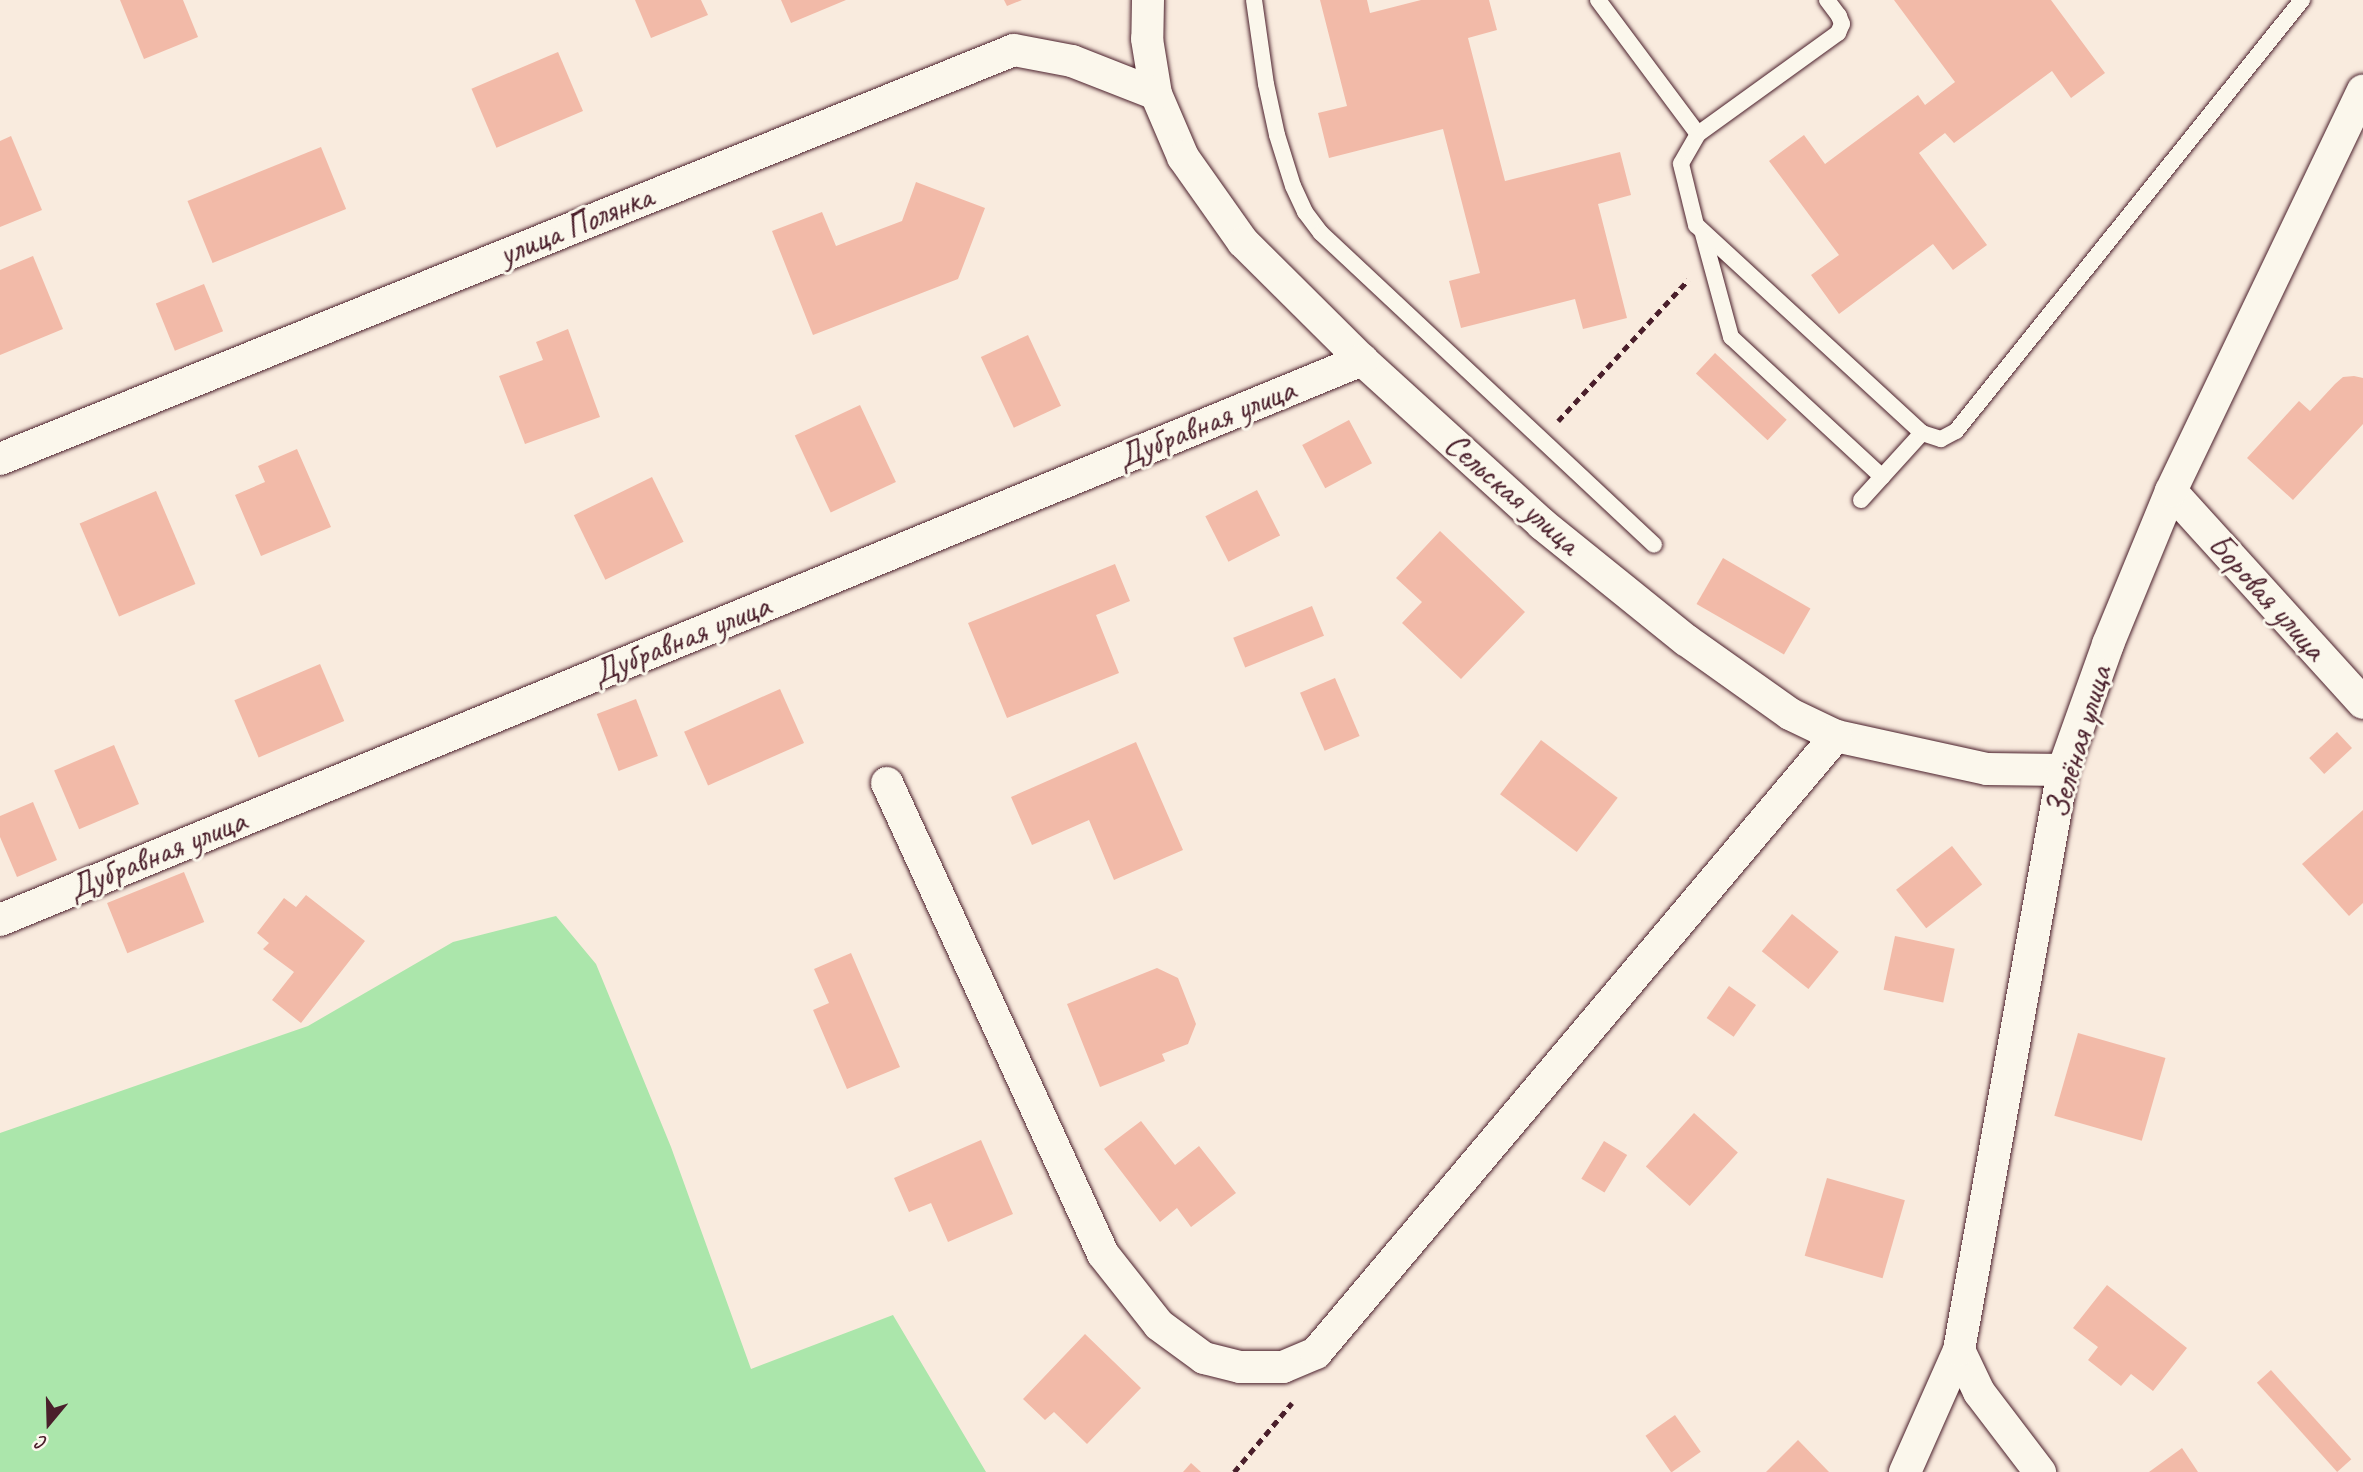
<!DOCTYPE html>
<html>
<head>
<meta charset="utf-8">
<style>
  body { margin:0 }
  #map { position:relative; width:2363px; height:1472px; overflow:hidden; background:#f9ebde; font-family:Caveat,sans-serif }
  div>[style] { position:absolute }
  .green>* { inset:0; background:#abe6ab }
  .building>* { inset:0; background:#f2baa8; transform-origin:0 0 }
  .path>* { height:4.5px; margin-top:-2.25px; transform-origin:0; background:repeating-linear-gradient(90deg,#4a1f2b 0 7px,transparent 0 12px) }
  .roads { filter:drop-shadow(0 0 2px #4a1f2b) drop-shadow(0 0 2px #4a1f2b) }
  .lane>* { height:16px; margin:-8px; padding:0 8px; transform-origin:8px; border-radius:8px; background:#fbf7ec }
  .street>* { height:32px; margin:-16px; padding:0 16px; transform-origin:16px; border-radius:16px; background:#fbf7ec }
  span { translate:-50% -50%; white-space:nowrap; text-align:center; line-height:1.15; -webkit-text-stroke:6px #fbf7ec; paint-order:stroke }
  .street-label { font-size:33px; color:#4a1f2b }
  .north { position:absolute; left:14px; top:1388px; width:70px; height:70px; -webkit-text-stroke:5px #fbf7ec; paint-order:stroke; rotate:199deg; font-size:19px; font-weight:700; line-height:28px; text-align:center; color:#4a1f2b }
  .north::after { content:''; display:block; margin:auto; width:24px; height:32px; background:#4a1f2b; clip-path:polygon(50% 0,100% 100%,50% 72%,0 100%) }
</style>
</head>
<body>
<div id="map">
  <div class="green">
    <i style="clip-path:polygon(556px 916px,596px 964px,671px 1147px,751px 1369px,893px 1315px,986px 1472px,0 1472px,0 1133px,308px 1026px,453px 942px)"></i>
  </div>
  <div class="building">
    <i style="clip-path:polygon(120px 0,183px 0,198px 37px,144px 59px)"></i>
    <i style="clip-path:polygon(635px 0,701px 0,708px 15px,651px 38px)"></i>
    <i style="clip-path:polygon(781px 0,846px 0,791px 23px)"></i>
    <i style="clip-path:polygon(1004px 0,1022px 0,1007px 6px)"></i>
    <i style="clip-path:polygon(1320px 0,1367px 0,1370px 13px,1421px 0,1489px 0,1497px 30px,1468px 38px,1505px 181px,1620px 152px,1631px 195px,1598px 204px,1627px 318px,1583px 329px,1575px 299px,1461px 328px,1449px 281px,1480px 273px,1443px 129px,1329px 158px,1318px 113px,1347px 106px)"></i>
    <i style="clip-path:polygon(1894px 0,2051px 0,2105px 73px,2071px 98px,2052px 71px,1954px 143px,1945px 133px,1919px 153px,1987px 245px,1953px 270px,1933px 244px,1839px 314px,1811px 275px,1839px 255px,1769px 161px,1804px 135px,1825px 164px,1918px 95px,1925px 105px,1955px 82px)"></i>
    <i style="left:558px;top:52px;width:64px;height:94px;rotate:67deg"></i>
    <i style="clip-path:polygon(11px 136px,42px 210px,0 227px,0 141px)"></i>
    <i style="left:321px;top:147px;width:67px;height:144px;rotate:68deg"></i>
    <i style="clip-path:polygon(916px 182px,985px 208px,958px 279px,813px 335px,772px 231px,822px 212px,836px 246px,902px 221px)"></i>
    <i style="clip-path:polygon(33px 256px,63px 329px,0 355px,0 270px)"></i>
    <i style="left:204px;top:284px;width:51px;height:52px;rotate:68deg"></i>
    <i style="clip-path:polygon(568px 329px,600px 417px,525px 444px,499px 376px,543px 360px,536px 342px)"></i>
    <i style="left:1028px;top:335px;width:78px;height:52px;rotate:65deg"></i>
    <i style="left:1715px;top:353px;width:98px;height:28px;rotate:43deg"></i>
    <i style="clip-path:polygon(2354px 376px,2363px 378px,2363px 424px,2293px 500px,2247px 458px,2299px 401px,2310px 411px,2335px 384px,2343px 377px)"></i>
    <i style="left:860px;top:405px;width:85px;height:72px;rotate:65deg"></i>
    <i style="left:1349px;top:420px;width:49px;height:53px;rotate:62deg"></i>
    <i style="clip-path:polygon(297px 449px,331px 527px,261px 556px,235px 495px,265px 482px,258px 466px)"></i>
    <i style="left:652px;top:477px;width:72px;height:87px;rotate:64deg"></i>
    <i style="left:1257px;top:490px;width:51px;height:58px;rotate:63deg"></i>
    <i style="left:156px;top:491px;width:101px;height:83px;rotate:67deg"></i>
    <i style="clip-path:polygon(1440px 531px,1525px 612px,1461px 679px,1402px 623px,1422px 602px,1396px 578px)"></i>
    <i style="left:1723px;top:558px;width:101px;height:53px;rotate:30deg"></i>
    <i style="clip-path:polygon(1115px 564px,1130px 601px,1096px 615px,1119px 673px,1007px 718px,968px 623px)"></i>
    <i style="left:1312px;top:606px;width:32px;height:85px;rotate:68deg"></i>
    <i style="left:320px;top:664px;width:62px;height:93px;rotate:67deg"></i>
    <i style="left:1335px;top:678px;width:63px;height:38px;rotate:67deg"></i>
    <i style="left:780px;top:689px;width:59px;height:105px;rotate:66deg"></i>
    <i style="left:636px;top:699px;width:61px;height:42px;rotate:69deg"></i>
    <i style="left:2337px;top:732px;width:22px;height:38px;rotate:47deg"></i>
    <i style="left:1541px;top:740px;width:96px;height:68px;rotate:37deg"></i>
    <i style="clip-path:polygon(1136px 742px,1183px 850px,1114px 880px,1089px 820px,1032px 845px,1011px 797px)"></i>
    <i style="left:114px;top:745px;width:64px;height:65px;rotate:67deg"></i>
    <i style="clip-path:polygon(33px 802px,57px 860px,17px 877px,0 837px,0 816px)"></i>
    <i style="clip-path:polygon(2363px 810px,2363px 903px,2349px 916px,2302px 864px)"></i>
    <i style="left:1952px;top:846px;width:49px;height:71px;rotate:52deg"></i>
    <i style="left:184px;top:872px;width:54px;height:83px;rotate:68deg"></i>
    <i style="clip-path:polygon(306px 895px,365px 941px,301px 1023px,272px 1000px,294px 972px,263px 949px,269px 943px,257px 933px,284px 898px,296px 907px)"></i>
    <i style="left:1792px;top:914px;width:60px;height:48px;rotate:39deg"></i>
    <i style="left:1895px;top:936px;width:61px;height:55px;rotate:12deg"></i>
    <i style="clip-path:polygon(851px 953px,900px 1067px,847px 1089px,813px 1010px,829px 1003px,814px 969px)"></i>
    <i style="clip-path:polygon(1157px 968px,1178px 978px,1196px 1024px,1188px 1044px,1162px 1054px,1165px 1061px,1100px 1087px,1067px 1004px)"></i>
    <i style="left:1729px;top:986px;width:33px;height:39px;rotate:35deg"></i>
    <i style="left:2078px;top:1033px;width:91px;height:86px;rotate:16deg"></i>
    <i style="left:1694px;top:1113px;width:59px;height:72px;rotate:42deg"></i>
    <i style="clip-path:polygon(1141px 1121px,1175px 1165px,1199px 1146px,1236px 1193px,1191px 1227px,1177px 1208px,1160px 1222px,1104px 1149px)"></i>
    <i style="clip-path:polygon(981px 1140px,1013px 1214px,948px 1242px,931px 1203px,909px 1212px,894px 1178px)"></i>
    <i style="left:1604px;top:1141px;width:27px;height:44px;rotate:31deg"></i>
    <i style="left:1827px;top:1178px;width:81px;height:81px;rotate:16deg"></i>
    <i style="clip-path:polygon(2107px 1285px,2187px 1348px,2153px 1391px,2131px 1374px,2121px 1386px,2088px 1360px,2098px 1347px,2073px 1328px)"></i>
    <i style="clip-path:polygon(1085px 1334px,1141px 1388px,1087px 1444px,1054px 1412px,1045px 1420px,1023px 1399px)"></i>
    <i style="left:2271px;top:1370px;width:120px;height:19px;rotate:48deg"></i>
    <i style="left:1675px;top:1415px;width:45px;height:36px;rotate:55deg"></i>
    <i style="clip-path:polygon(1798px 1440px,1829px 1472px,1766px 1472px)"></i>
    <i style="clip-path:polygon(2182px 1448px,2198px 1472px,2149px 1472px)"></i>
    <i style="clip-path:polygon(1191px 1463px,1201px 1472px,1183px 1472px)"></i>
  </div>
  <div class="path">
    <i style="left:1558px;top:421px;width:192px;rotate:-47.3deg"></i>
    <i style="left:1234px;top:1472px;width:90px;rotate:-50deg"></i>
  </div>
  <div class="roads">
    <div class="lane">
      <i style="left:1254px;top:0;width:85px;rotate:81.9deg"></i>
      <i style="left:1266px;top:84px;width:52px;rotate:77.8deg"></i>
      <i style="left:1277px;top:135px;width:53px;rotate:72.6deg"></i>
      <i style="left:1293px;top:186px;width:29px;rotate:65deg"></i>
      <i style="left:1305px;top:212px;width:26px;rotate:53deg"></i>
      <i style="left:1321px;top:233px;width:456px;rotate:43.1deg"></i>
      <i style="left:1598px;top:0;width:167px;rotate:53.3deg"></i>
      <i style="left:1698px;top:134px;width:173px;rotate:-35.8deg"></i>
      <i style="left:1838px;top:33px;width:10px;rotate:-66deg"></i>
      <i style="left:1842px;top:24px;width:9px;rotate:-111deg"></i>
      <i style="left:1839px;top:16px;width:20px;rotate:-127deg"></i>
      <i style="left:1698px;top:134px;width:34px;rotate:120deg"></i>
      <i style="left:1681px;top:164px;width:63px;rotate:76.2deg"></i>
      <i style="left:1696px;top:225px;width:307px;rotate:42.6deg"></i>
      <i style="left:1922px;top:433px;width:20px;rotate:18deg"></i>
      <i style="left:1941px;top:439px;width:17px;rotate:-28deg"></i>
      <i style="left:1956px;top:431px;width:553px;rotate:-51.24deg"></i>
      <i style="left:1703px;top:234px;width:107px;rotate:74.8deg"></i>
      <i style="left:1731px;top:337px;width:206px;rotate:42.8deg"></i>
      <i style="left:1861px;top:500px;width:91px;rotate:-47.7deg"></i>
    </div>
    <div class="street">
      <i style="left:1148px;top:0;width:39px;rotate:91deg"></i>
      <i style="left:1147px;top:39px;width:56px;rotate:80.7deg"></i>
      <i style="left:1156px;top:94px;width:69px;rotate:66.8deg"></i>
      <i style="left:1183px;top:157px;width:104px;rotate:54.8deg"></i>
      <i style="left:1243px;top:242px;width:168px;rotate:44.8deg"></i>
      <i style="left:1362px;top:360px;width:244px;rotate:42.3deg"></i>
      <i style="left:1542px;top:524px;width:185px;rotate:38.9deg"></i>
      <i style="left:1686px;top:640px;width:128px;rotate:35.4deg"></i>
      <i style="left:1790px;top:714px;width:51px;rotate:25.6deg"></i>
      <i style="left:1836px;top:736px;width:155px;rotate:12.3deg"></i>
      <i style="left:1987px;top:769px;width:76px;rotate:0.8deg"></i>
      <i style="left:0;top:459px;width:1093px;rotate:-21.97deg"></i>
      <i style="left:1014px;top:50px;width:59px;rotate:10.7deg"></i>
      <i style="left:1072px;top:61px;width:90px;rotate:21.4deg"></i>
      <i style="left:2171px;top:491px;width:286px;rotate:47.8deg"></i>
      <i style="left:887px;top:783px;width:518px;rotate:65.36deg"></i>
      <i style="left:1103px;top:1254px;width:90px;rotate:51.7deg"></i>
      <i style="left:1159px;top:1325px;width:56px;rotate:36.3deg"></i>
      <i style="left:1204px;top:1358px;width:37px;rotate:14deg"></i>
      <i style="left:1240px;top:1367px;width:43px"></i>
      <i style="left:1283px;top:1367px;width:36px;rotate:-23deg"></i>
      <i style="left:1316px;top:1353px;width:807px;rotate:-49.88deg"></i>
      <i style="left:0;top:920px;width:1473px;rotate:-22.35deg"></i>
      <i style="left:1959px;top:1350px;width:47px;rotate:64.5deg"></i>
      <i style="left:1979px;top:1392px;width:101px;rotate:52.7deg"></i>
      <i style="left:1905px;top:1472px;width:133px;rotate:-66.1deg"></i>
      <i style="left:1959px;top:1350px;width:589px;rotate:-79.83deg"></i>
      <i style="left:2063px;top:770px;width:134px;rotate:-70.3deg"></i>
      <i style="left:2108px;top:644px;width:165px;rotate:-67.6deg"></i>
      <i style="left:2171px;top:491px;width:444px;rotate:-64.4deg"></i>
    </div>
  </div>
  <div class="street-label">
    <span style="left:576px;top:226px;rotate:-22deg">улица Полянка</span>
    <span style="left:1206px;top:424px;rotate:-22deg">Дубравная улица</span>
    <span style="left:1512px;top:494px;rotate:41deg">Сельская улица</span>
    <span style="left:2267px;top:597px;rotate:48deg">Боровая улица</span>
    <span style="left:681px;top:640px;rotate:-22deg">Дубравная улица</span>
    <span style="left:2079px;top:742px;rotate:-73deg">Зелёная улица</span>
    <span style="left:157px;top:855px;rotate:-22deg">Дубравная улица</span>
  </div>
  <div class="north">С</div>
</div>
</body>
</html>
